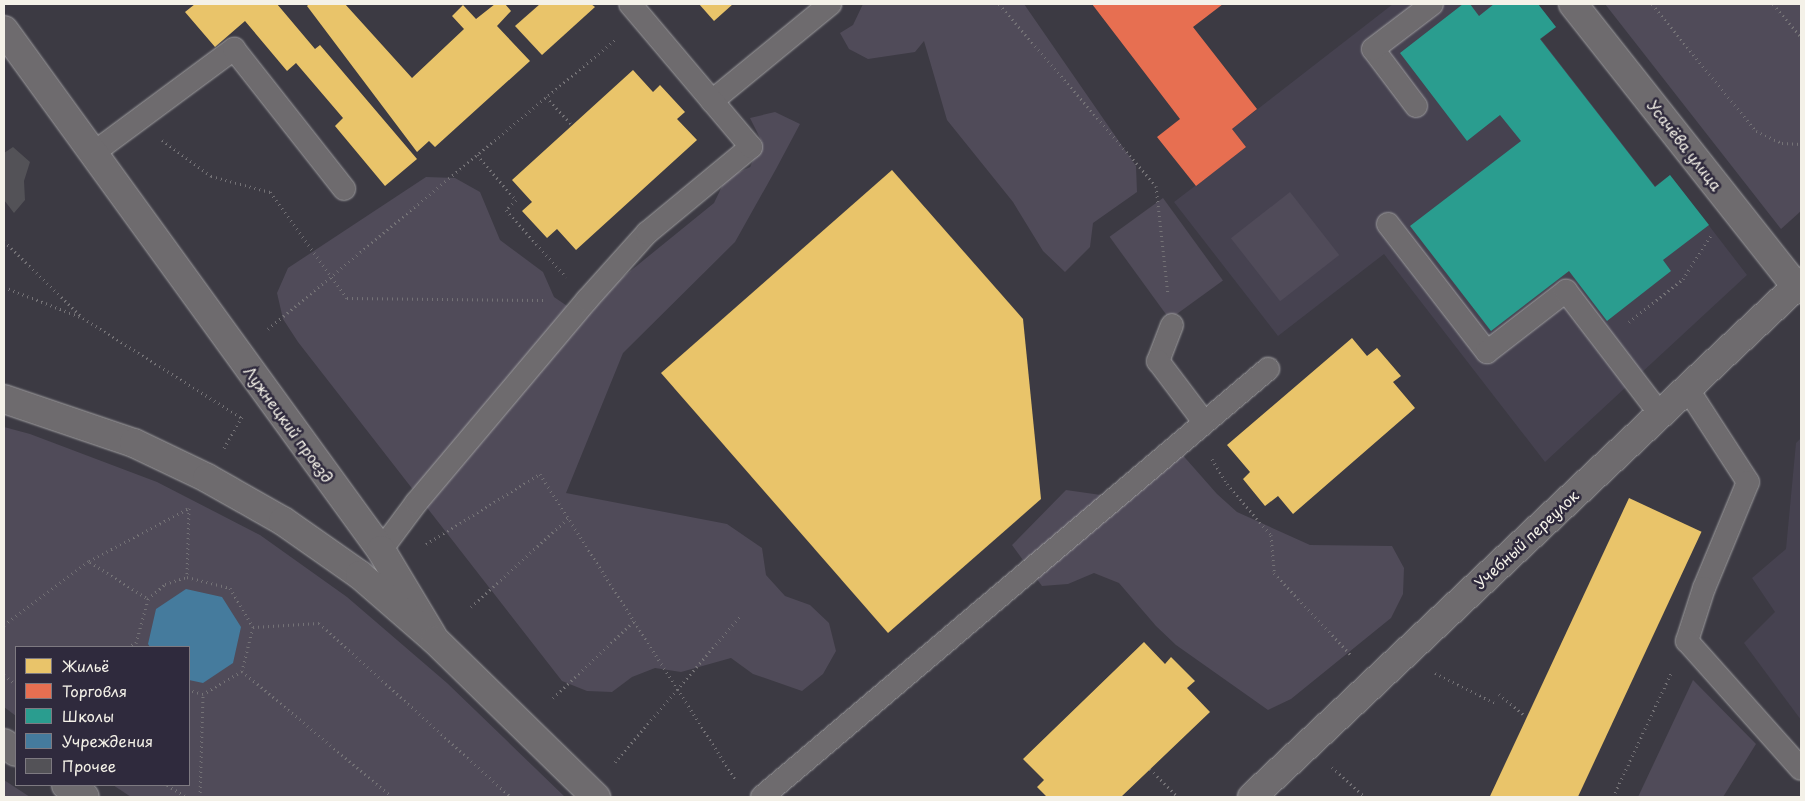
<!DOCTYPE html>
<html>
<head>
<meta charset="utf-8">
<style>
  body { margin:0 }
  #map { position:relative; width:1805px; height:801px; overflow:hidden; background:#3c3a43; font-family:"Playpen Sans",sans-serif }
  div>[style] { position:absolute }
  .built>* { inset:0; background:#464250 }
  .green>* { inset:0; background:#504b59; transform-origin:0 0 }
  .homes>* { inset:0; background:#e9c46a; transform-origin:0 0 }
  .shops>* { inset:0; background:#e76f51 }
  .schools>* { inset:0; background:#2a9d8f }
  .public>* { inset:0; background:#457b9d }
  .building>* { inset:0; background:#535257 }
  .path>* { height:3px; margin-top:-1.5px; transform-origin:0; background:repeating-linear-gradient(90deg,#747276 0 1px,transparent 0 5px) }
  .roads { filter:drop-shadow(0 0 1px #9f9ea0) drop-shadow(0 0 1px #9f9ea0) }
  .service>* { height:22px; margin:-11px; padding:0 11px; transform-origin:11px; border-radius:11px; background:#6e6b6e }
  .minor>* { height:28px; margin:-14px; padding:0 14px; transform-origin:14px; border-radius:14px; background:#6e6b6e }
  .secondary>* { height:28px; margin:-14px; padding:0 14px; transform-origin:14px; border-radius:14px; background:#6e6b6e }
  span { translate:-50% -50%; white-space:nowrap; text-align:center; line-height:1.15; -webkit-text-stroke:5px #2f2a3d; paint-order:stroke }
  .street-label { font-size:15px; color:#f4f1e8 }
  .frame { position:absolute; inset:0; border:5px solid #f4f1e8; pointer-events:none }
  .legend { position:absolute; left:15px; top:646px; width:175px; height:140px; box-sizing:border-box; background:#2f2a3d; border:1px solid #7e7a81; margin:0; padding:6px 9px; list-style:none; font-size:15px; color:#f4f1e8 }
  .legend li { display:flex; align-items:center; gap:10px; height:25px }
  .legend b { width:25px; border:1px solid #7e7a81 }
</style>
</head>
<body>
<div id="map">
  <div class="built">
    <i style="clip-path:polygon(1393px 4px,1538px 4px,1556px 27px,1541px 39px,1655px 186px,1670px 175px,1747px 275px,1545px 462px,1384px 254px,1278px 336px,1174px 202px,1246px 147px,1232px 129px)"></i>
    <i style="clip-path:polygon(1801px 438px,1801px 720px,1744px 643px,1775px 612px,1752px 578px,1786px 549px,1796px 443px)"></i>
  </div>
  <div class="green">
    <i style="clip-path:polygon(863px 4px,1024px 4px,1136px 166px,1137px 192px,1093px 223px,1090px 247px,1065px 272px,1043px 251px,1013px 202px,947px 120px,924px 41px,915px 52px,868px 59px,849px 49px,840px 33px,853px 25px)"></i>
    <i style="clip-path:polygon(1605px 4px,1801px 4px,1801px 211px,1781px 229px)"></i>
    <i style="clip-path:polygon(775px 112px,800px 124px,776px 169px,735px 242px,623px 353px,566px 493px,727px 524px,762px 548px,766px 575px,785px 596px,810px 605px,829px 623px,836px 651px,823px 674px,802px 691px,753px 674px,731px 658px,681px 672px,655px 668px,632px 677px,612px 692px,587px 691px,562px 681px,298px 342px,283px 319px,277px 293px,288px 268px,426px 177px,455px 178px,480px 192px,500px 240px,543px 272px,554px 297px,576px 312px,618px 281px,714px 203px,726px 178px,750px 167px,762px 142px,750px 118px)"></i>
    <i style="left:1290px;top:192px;width:80px;height:75px;rotate:52deg"></i>
    <i style="left:1163px;top:198px;width:102px;height:66px;rotate:54deg"></i>
    <i style="clip-path:polygon(4px 427px,30px 434px,157px 482px,260px 535px,347px 597px,447px 683px,565px 797px,131px 797px,113px 785px,189px 785px,189px 647px,16px 647px,16px 716px,4px 707px)"></i>
    <i style="clip-path:polygon(1172px 443px,1217px 494px,1237px 512px,1310px 545px,1392px 546px,1404px 568px,1403px 594px,1391px 618px,1291px 699px,1268px 710px,1176px 645px,1156px 626px,1119px 583px,1094px 573px,1068px 584px,1042px 586px,1012px 545px,1066px 490px,1101px 495px)"></i>
    <i style="clip-path:polygon(1693px 680px,1756px 744px,1723px 797px,1638px 797px)"></i>
    <i style="clip-path:polygon(4px 780px,30px 797px,4px 797px)"></i>
  </div>
  <div class="homes">
    <i style="clip-path:polygon(195px 4px,277px 4px,315px 49px,320px 45px,417px 159px,385px 186px,335px 126px,343px 118px,296px 63px,287px 71px,245px 21px,215px 47px,185px 12px)"></i>
    <i style="clip-path:polygon(309px 4px,345px 4px,412px 78px,464px 29px,452px 16px,463px 5px,476px 19px,495px 4px,505px 4px,511px 11px,497px 26px,530px 61px,435px 147px,429px 141px,417px 152px,307px 6px)"></i>
    <i style="clip-path:polygon(540px 4px,591px 4px,595px 7px,542px 55px,515px 26px)"></i>
    <i style="clip-path:polygon(699px 4px,733px 4px,714px 21px)"></i>
    <i style="clip-path:polygon(633px 70px,653px 92px,660px 85px,685px 112px,677px 119px,697px 140px,576px 250px,557px 229px,547px 238px,522px 211px,532px 202px,512px 180px)"></i>
    <i style="clip-path:polygon(892px 170px,1023px 319px,1041px 499px,888px 633px,661px 373px)"></i>
    <i style="clip-path:polygon(1352px 338px,1367px 356px,1377px 348px,1401px 376px,1393px 382px,1415px 408px,1293px 514px,1278px 496px,1265px 506px,1243px 479px,1250px 472px,1227px 445px)"></i>
    <i style="left:1629px;top:498px;width:80px;height:332px;rotate:25deg"></i>
    <i style="clip-path:polygon(1144px 642px,1165px 664px,1171px 657px,1195px 681px,1187px 688px,1210px 712px,1121px 797px,1047px 797px,1037px 787px,1044px 780px,1023px 759px)"></i>
  </div>
  <div class="shops">
    <i style="clip-path:polygon(1092px 4px,1223px 4px,1193px 27px,1257px 109px,1232px 129px,1246px 147px,1196px 186px,1157px 137px,1180px 119px)"></i>
  </div>
  <div class="schools">
    <i style="clip-path:polygon(1463px 4px,1470px 4px,1479px 16px,1494px 4px,1538px 4px,1556px 27px,1540px 39px,1655px 187px,1670px 175px,1709px 225px,1663px 260px,1671px 271px,1607px 321px,1569px 271px,1491px 331px,1410px 226px,1521px 141px,1500px 115px,1467px 141px,1400px 53px)"></i>
  </div>
  <div class="public">
    <i style="clip-path:polygon(186px 589px,222px 597px,241px 627px,233px 663px,203px 683px,189px 680px,189px 647px,150px 647px,148px 644px,156px 609px)"></i>
  </div>
  <div class="building">
    <i style="clip-path:polygon(13px 147px,30px 162px,24px 181px,25px 200px,14px 213px,4px 200px,4px 153px)"></i>
  </div>
  <div class="path">
    <i style="left:999px;top:4px;width:240px;rotate:49.2deg"></i>
    <i style="left:1156px;top:186px;width:109px;rotate:83.7deg"></i>
    <i style="left:1652px;top:4px;width:164px;rotate:50.7deg"></i>
    <i style="left:1756px;top:131px;width:29px;rotate:25deg"></i>
    <i style="left:1782px;top:143px;width:19px;rotate:3deg"></i>
    <i style="left:1773px;top:4px;width:43px;rotate:49.7deg"></i>
    <i style="left:546px;top:97px;width:38px;rotate:47deg"></i>
    <i style="left:162px;top:140px;width:61px;rotate:36.3deg"></i>
    <i style="left:211px;top:176px;width:61px;rotate:15.2deg"></i>
    <i style="left:270px;top:192px;width:131px;rotate:54deg"></i>
    <i style="left:347px;top:298px;width:199px;rotate:0.6deg"></i>
    <i style="left:477px;top:155px;width:60px;rotate:49.1deg"></i>
    <i style="left:516px;top:200px;width:14px;rotate:135deg"></i>
    <i style="left:506px;top:210px;width:90px;rotate:48.2deg"></i>
    <i style="left:4px;top:241px;width:109px;rotate:44.3deg"></i>
    <i style="left:4px;top:287px;width:85px;rotate:21.4deg"></i>
    <i style="left:83px;top:318px;width:186px;rotate:32.2deg"></i>
    <i style="left:1629px;top:322px;width:69px;rotate:-38.5deg"></i>
    <i style="left:1683px;top:279px;width:52px;rotate:-57.5deg"></i>
    <i style="left:268px;top:329px;width:454px;rotate:-39.8deg"></i>
    <i style="left:224px;top:448px;width:36px;rotate:-60deg"></i>
    <i style="left:1212px;top:459px;width:29px;rotate:59deg"></i>
    <i style="left:1227px;top:484px;width:67px;rotate:49.2deg"></i>
    <i style="left:1271px;top:535px;width:38px;rotate:85deg"></i>
    <i style="left:1274px;top:573px;width:114px;rotate:46.8deg"></i>
    <i style="left:426px;top:544px;width:134px;rotate:-31.6deg"></i>
    <i style="left:540px;top:474px;width:363px;rotate:57.4deg"></i>
    <i style="left:90px;top:562px;width:69px;rotate:32.5deg"></i>
    <i style="left:471px;top:607px;width:132px;rotate:-42.5deg"></i>
    <i style="left:4px;top:625px;width:106px;rotate:-37deg"></i>
    <i style="left:89px;top:561px;width:113px;rotate:-27.9deg"></i>
    <i style="left:189px;top:508px;width:69px;rotate:91.7deg"></i>
    <i style="left:253px;top:627px;width:66px;rotate:-3.5deg"></i>
    <i style="left:319px;top:623px;width:259px;rotate:42.2deg"></i>
    <i style="left:127px;top:647px;width:10px;rotate:-24deg"></i>
    <i style="left:139px;top:647px;width:5px;rotate:-127deg"></i>
    <i style="left:136px;top:643px;width:46px;rotate:-74.7deg"></i>
    <i style="left:148px;top:599px;width:23px;rotate:-41deg"></i>
    <i style="left:165px;top:584px;width:23px;rotate:-18deg"></i>
    <i style="left:187px;top:577px;width:44px;rotate:14.3deg"></i>
    <i style="left:230px;top:588px;width:45px;rotate:59.5deg"></i>
    <i style="left:253px;top:627px;width:45px;rotate:104deg"></i>
    <i style="left:242px;top:671px;width:45px;rotate:149.5deg"></i>
    <i style="left:203px;top:694px;width:15px;rotate:-164deg"></i>
    <i style="left:242px;top:671px;width:196px;rotate:40deg"></i>
    <i style="left:1435px;top:673px;width:67px;rotate:26.6deg"></i>
    <i style="left:4px;top:675px;width:15px;rotate:37deg"></i>
    <i style="left:1499px;top:694px;width:33px;rotate:40deg"></i>
    <i style="left:553px;top:698px;width:112px;rotate:-43.5deg"></i>
    <i style="left:615px;top:762px;width:192px;rotate:-49.4deg"></i>
    <i style="left:1332px;top:767px;width:45px;rotate:42.3deg"></i>
    <i style="left:1150px;top:769px;width:40px;rotate:45deg"></i>
    <i style="left:167px;top:785px;width:23px;rotate:31deg"></i>
    <i style="left:200px;top:797px;width:103px;rotate:-88.3deg"></i>
    <i style="left:1613px;top:797px;width:139px;rotate:-64.9deg"></i>
  </div>
  <div class="roads">
    <div class="service">
      <i style="left:712px;top:101px;width:153px;rotate:-39.4deg"></i>
      <i style="left:1416px;top:106px;width:71px;rotate:-127deg"></i>
      <i style="left:1373px;top:49px;width:74px;rotate:-37.3deg"></i>
      <i style="left:92px;top:154px;width:177px;rotate:-36.5deg"></i>
      <i style="left:234px;top:49px;width:178px;rotate:51.8deg"></i>
      <i style="left:1388px;top:224px;width:162px;rotate:52.3deg"></i>
      <i style="left:1487px;top:352px;width:100px;rotate:-37.7deg"></i>
      <i style="left:1566px;top:291px;width:155px;rotate:52.6deg"></i>
      <i style="left:1172px;top:325px;width:39px;rotate:111deg"></i>
      <i style="left:1158px;top:361px;width:76px;rotate:53deg"></i>
      <i style="left:1687px;top:388px;width:112px;rotate:57deg"></i>
      <i style="left:1748px;top:482px;width:115px;rotate:112.5deg"></i>
      <i style="left:1704px;top:588px;width:56px;rotate:107.8deg"></i>
      <i style="left:1687px;top:641px;width:171px;rotate:48.3deg"></i>
      <i style="left:381px;top:550px;width:59px;rotate:-53.3deg"></i>
      <i style="left:416px;top:503px;width:265px;rotate:-49.9deg"></i>
      <i style="left:587px;top:300px;width:90px;rotate:-48.2deg"></i>
      <i style="left:647px;top:233px;width:135px;rotate:-39.6deg"></i>
      <i style="left:751px;top:147px;width:187px;rotate:-130.2deg"></i>
      <i style="left:762px;top:797px;width:663px;rotate:-40.23deg"></i>
    </div>
    <div class="minor">
      <i style="left:1573px;top:4px;width:360px;rotate:51.7deg"></i>
      <i style="left:4px;top:30px;width:642px;rotate:54.06deg"></i>
      <i style="left:381px;top:550px;width:99px;rotate:59deg"></i>
      <i style="left:1252px;top:797px;width:753px;rotate:-43.17deg"></i>
    </div>
    <div class="secondary">
      <i style="left:4px;top:399px;width:137px;rotate:18.7deg"></i>
      <i style="left:134px;top:443px;width:81px;rotate:25.6deg"></i>
      <i style="left:207px;top:478px;width:87px;rotate:29.5deg"></i>
      <i style="left:283px;top:521px;width:94px;rotate:35deg"></i>
      <i style="left:360px;top:575px;width:99px;rotate:40.9deg"></i>
      <i style="left:435px;top:640px;width:225px;rotate:44.3deg"></i>
      <i style="left:4px;top:743px;width:15px;rotate:37deg"></i>
      <i style="left:66px;top:785px;width:22px;rotate:32deg"></i>
    </div>
  </div>
  <div class="street-label">
    <span style="left:1685px;top:145px;rotate:52deg">Усачёва улица</span>
    <span style="left:289px;top:424px;rotate:54deg">Лужнецкий проезд</span>
    <span style="left:1526px;top:539px;rotate:-43deg">Учебный переулок</span>
  </div>
  <div class="frame"></div>
  <ul class="legend">
  <li><b style="height:14px;background:#e9c46a"></b>Жильё</li>
  <li><b style="height:14px;background:#e76f51"></b>Торговля</li>
  <li><b style="height:14px;background:#2a9d8f"></b>Школы</li>
  <li><b style="height:14px;background:#457b9d"></b>Учреждения</li>
  <li><b style="height:14px;background:#535257"></b>Прочее</li>
  </ul>
</div>
</body>
</html>
